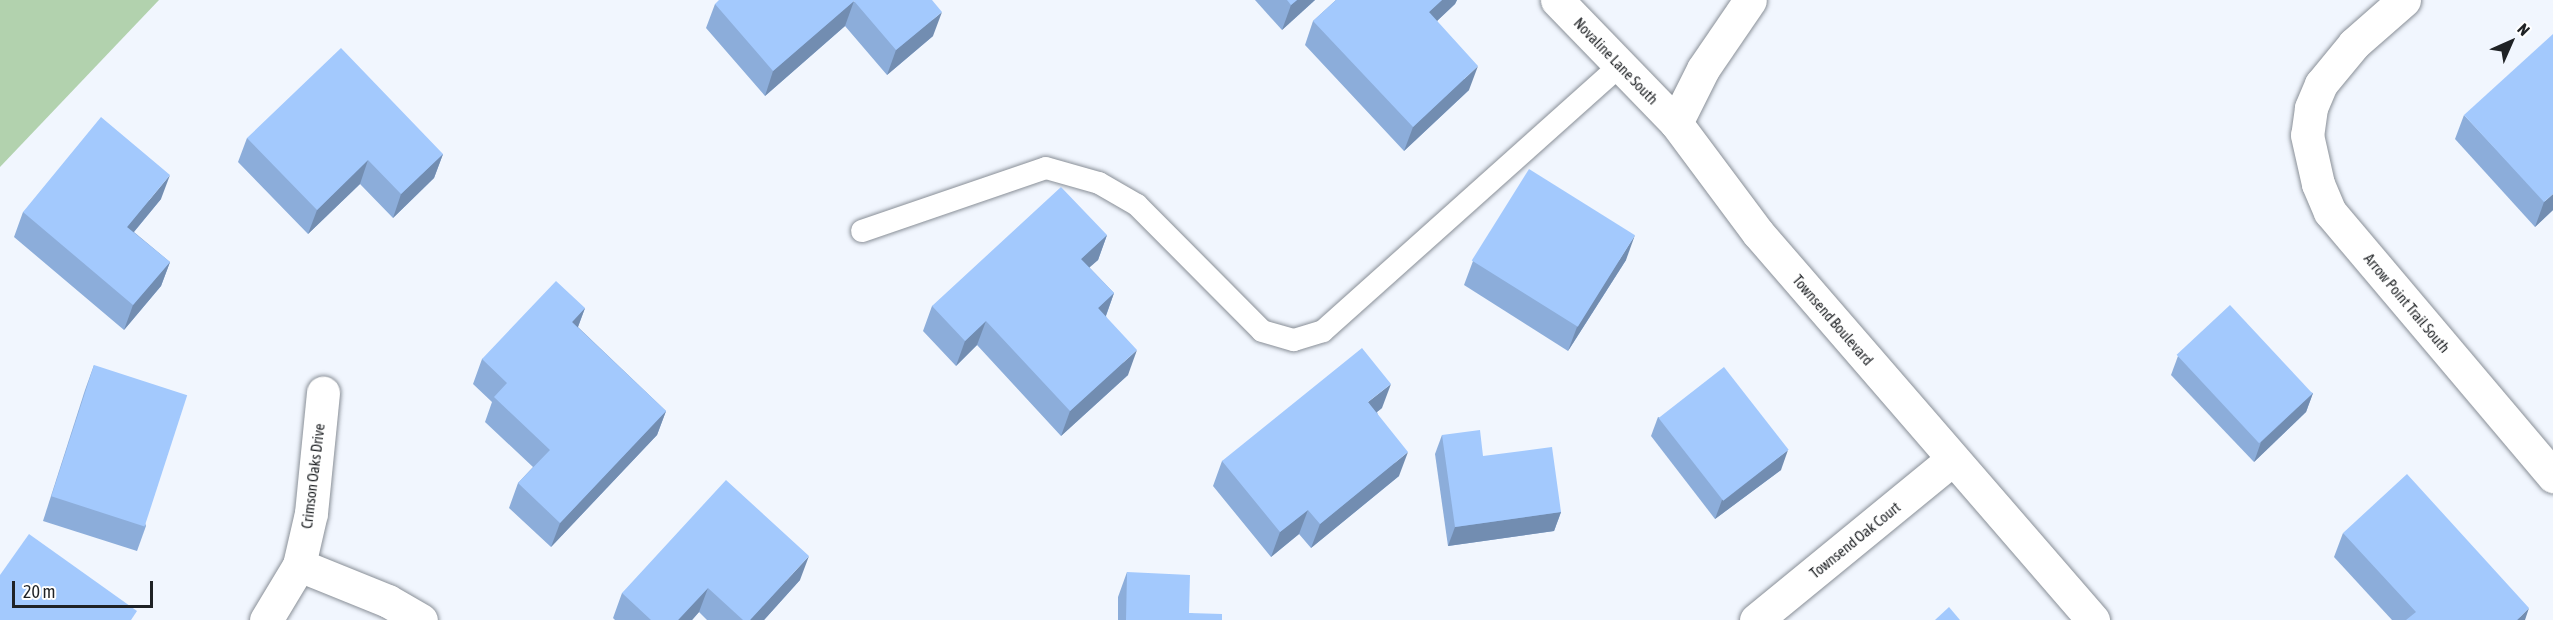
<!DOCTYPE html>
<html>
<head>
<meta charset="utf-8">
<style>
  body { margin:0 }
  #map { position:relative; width:2553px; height:620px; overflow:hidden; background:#f1f6fe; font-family:"Asap Condensed",sans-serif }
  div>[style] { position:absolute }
  .green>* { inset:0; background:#b2d2ae }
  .roads { filter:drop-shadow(0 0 2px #898f97) drop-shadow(0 0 2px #898f97) }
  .lane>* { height:22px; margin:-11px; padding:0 11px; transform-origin:11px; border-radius:11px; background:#fff }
  .street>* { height:33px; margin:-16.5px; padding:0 16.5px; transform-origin:16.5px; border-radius:16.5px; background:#fff }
  .wall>* { inset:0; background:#8cadda }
  .shaded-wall>* { inset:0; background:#728db1 }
  .building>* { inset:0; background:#a3c9fd; transform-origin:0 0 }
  span { translate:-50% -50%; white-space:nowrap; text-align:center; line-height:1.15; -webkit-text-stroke:6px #fff; paint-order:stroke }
  .street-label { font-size:15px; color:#1f2225 }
  .north { position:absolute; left:2481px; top:12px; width:60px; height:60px; -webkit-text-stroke:4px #fff; paint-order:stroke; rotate:45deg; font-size:16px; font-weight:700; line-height:24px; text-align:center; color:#1f2225 }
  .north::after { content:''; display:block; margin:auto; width:21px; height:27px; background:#1f2225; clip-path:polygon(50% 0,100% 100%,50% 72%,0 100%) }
  .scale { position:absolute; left:12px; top:581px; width:141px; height:27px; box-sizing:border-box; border:3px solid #1f2225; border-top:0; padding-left:8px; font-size:18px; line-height:21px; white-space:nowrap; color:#1f2225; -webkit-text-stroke:4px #fff; paint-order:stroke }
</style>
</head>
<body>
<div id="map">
  <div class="green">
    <i style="clip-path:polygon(0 0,159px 0,0 167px)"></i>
  </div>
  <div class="roads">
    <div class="lane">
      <i style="left:862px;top:231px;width:194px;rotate:-18.9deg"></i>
      <i style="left:1046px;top:168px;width:55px;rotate:15.8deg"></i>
      <i style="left:1099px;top:183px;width:44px;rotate:30.1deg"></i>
      <i style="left:1137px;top:205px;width:177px;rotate:45.2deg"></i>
      <i style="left:1262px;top:331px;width:33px;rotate:16deg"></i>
      <i style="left:1294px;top:340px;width:30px;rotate:-17deg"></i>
      <i style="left:1323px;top:331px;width:399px;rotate:-41.8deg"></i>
    </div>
    <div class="street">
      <i style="left:1557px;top:0;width:171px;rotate:45.9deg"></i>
      <i style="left:1676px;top:123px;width:137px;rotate:53.3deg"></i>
      <i style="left:1758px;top:233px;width:512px;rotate:49.12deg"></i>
      <i style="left:2404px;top:0;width:67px;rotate:138.7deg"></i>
      <i style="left:2354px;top:44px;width:52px;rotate:129.5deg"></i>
      <i style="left:2321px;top:84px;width:26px;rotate:113deg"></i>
      <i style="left:2311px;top:108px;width:27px;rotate:98deg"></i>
      <i style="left:2307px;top:135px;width:50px;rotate:77.3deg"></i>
      <i style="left:2318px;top:184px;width:30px;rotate:67deg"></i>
      <i style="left:2330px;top:212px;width:346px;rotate:49.8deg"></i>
      <i style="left:1676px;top:123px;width:60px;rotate:-63.4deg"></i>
      <i style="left:1703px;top:69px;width:83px;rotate:-55.7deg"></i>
      <i style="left:299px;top:565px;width:96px;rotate:22deg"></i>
      <i style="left:388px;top:601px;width:38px;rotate:30deg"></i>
      <i style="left:266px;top:620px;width:64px;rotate:-59deg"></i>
      <i style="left:299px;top:565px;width:53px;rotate:-77deg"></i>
      <i style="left:311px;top:513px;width:121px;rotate:-84.3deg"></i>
      <i style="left:1756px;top:620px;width:254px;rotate:-39.3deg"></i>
    </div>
  </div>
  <div class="wall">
    <i style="clip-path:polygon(932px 0,933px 36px,887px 75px,845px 26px,765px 96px,706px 28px,715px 4px)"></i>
    <i style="clip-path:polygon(1255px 0,1315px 0,1282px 30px)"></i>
    <i style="clip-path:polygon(1336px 0,1457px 0,1455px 4px,1437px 21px,1469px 90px,1404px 151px,1305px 45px,1313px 21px)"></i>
    <i style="clip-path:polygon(2464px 115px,2553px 210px,2535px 227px,2455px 139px)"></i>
    <i style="clip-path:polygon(247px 138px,443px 154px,434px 178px,393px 218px,360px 184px,308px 234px,238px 162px)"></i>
    <i style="clip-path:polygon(161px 199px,134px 232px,170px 262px,161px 286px,124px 330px,14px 237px,23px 212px)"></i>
    <i style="clip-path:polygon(1107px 235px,1098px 260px,1089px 267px,1114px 293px,1106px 316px,1128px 375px,1061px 436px,977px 345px,956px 366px,923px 331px,932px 306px)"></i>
    <i style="clip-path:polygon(1626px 260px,1568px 351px,1464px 285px,1473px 261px)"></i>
    <i style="clip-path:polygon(585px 308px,578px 327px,666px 411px,657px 435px,551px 547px,509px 508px,518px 483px,533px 467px,485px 422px,492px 402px,473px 384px,482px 359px)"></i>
    <i style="clip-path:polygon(2178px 356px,2313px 393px,2306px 412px,2254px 462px,2171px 375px)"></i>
    <i style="clip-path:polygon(94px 365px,146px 526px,137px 551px,43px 521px,85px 390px)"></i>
    <i style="clip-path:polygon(1382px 408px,1377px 412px,1399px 476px,1311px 548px,1299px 534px,1271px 557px,1213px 486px,1222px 461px)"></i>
    <i style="clip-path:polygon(1658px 417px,1781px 470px,1715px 519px,1651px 436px)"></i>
    <i style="clip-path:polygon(1442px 435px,1483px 456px,1561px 512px,1554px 531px,1448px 546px,1435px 454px)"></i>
    <i style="clip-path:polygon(2343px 533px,2525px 620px,2392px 620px,2334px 557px)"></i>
    <i style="clip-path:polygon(1127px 572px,1189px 613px,1222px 620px,1118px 620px,1118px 597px)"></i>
    <i style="clip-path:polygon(800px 580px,764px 620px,707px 620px,699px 612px,692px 620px,615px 620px,613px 618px,622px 593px)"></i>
  </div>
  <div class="shaded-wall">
    <i style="clip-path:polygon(1297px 0,1315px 0,1282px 30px,1291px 5px)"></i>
    <i style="clip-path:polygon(1442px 0,1457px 0,1455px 4px,1420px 37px,1429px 12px)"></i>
    <i style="clip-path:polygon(854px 1px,845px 26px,765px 96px,773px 71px)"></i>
    <i style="clip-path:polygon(942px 12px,933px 36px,887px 75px,896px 50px)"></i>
    <i style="clip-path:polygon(1478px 66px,1469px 90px,1404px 151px,1413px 127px)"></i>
    <i style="clip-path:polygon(443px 154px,434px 178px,393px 218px,401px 194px)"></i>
    <i style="clip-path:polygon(368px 160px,360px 184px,308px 234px,317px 210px)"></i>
    <i style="clip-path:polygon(170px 175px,161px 199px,118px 251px,127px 227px)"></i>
    <i style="clip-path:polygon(2553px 194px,2553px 210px,2535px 227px,2544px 202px)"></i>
    <i style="clip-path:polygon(1107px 235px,1098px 260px,1072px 283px,1081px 259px)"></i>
    <i style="clip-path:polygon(1635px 235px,1626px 260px,1568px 351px,1577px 327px)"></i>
    <i style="clip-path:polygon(170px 262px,161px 286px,124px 330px,133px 305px)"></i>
    <i style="clip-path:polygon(1114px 293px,1105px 318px,1098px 308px)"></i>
    <i style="clip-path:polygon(585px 308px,576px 332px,572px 322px)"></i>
    <i style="clip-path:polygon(986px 321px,977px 345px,956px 366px,965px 341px)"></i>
    <i style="clip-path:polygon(1137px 350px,1128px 375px,1061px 436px,1070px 411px)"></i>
    <i style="clip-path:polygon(1391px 384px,1382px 408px,1359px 426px,1368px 402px)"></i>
    <i style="clip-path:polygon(2313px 393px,2306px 412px,2254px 462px,2261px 442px)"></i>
    <i style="clip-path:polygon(666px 411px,657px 435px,551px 547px,560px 523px)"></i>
    <i style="clip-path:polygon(1788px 450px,1781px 470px,1715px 519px,1722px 500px)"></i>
    <i style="clip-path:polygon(1408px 452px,1399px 476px,1311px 548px,1320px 524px)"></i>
    <i style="clip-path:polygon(1308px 510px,1299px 534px,1271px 557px,1280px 532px)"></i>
    <i style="clip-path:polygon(1561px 512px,1554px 531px,1448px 546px,1455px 527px)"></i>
    <i style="clip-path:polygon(809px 556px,800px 580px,764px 620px,750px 620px)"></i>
    <i style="clip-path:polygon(708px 588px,699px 612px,692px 620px,678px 620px)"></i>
    <i style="clip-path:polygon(2529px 608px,2525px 620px,2517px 620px)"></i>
  </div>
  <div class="building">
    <i style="clip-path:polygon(719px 0,932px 0,942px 12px,896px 50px,854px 1px,773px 71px,715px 4px)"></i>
    <i style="clip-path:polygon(1287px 0,1297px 0,1291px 5px)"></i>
    <i style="clip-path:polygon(1336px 0,1442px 0,1429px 12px,1478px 66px,1413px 127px,1313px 21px)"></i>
    <i style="clip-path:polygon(2553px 34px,2553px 194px,2544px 202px,2464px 115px)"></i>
    <i style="clip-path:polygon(341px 48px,443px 154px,401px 194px,368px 160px,317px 210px,247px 138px)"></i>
    <i style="clip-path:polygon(101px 117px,170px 175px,127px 227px,170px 262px,133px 305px,23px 212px)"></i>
    <i style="left:1529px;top:169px;width:125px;height:108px;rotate:32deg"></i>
    <i style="clip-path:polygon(1061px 187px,1107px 235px,1081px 259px,1114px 293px,1098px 308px,1137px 350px,1070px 411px,986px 321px,965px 341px,932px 306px)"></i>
    <i style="clip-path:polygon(556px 281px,585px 308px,572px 322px,666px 411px,560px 523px,518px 483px,550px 450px,494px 397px,507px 383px,482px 359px)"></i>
    <i style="left:2230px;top:305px;width:121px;height:73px;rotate:47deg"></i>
    <i style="clip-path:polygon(1362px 348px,1391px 384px,1368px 402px,1408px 452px,1320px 524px,1308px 510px,1280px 532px,1222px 461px)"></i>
    <i style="left:94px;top:365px;width:98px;height:138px;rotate:18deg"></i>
    <i style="left:1724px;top:367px;width:105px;height:83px;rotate:52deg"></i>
    <i style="clip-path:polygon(1480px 430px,1483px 456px,1552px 447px,1561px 512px,1455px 527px,1442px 435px)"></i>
    <i style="clip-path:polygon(2407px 474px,2529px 608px,2517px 620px,2406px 620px,2416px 612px,2343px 533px)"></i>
    <i style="clip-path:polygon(726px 480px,809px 556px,750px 620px,743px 620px,708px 588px,678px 620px,651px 620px,622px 593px)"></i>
    <i style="clip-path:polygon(29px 534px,137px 611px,131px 620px,0 620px,0 575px)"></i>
    <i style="clip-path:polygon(1127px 572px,1190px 575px,1189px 613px,1222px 614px,1222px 620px,1126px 620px)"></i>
    <i style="clip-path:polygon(1949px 607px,1960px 620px,1935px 620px)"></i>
  </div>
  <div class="street-label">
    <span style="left:1616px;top:61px;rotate:46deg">Novaline Lane South</span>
    <span style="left:2407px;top:303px;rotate:50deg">Arrow Point Trail South</span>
    <span style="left:1833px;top:320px;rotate:49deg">Townsend Boulevard</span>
    <span style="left:313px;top:476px;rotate:-83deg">Crimson Oaks Drive</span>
    <span style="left:1855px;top:540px;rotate:-39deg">Townsend Oak Court</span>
  </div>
  <div class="north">N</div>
  <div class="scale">20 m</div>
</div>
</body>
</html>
